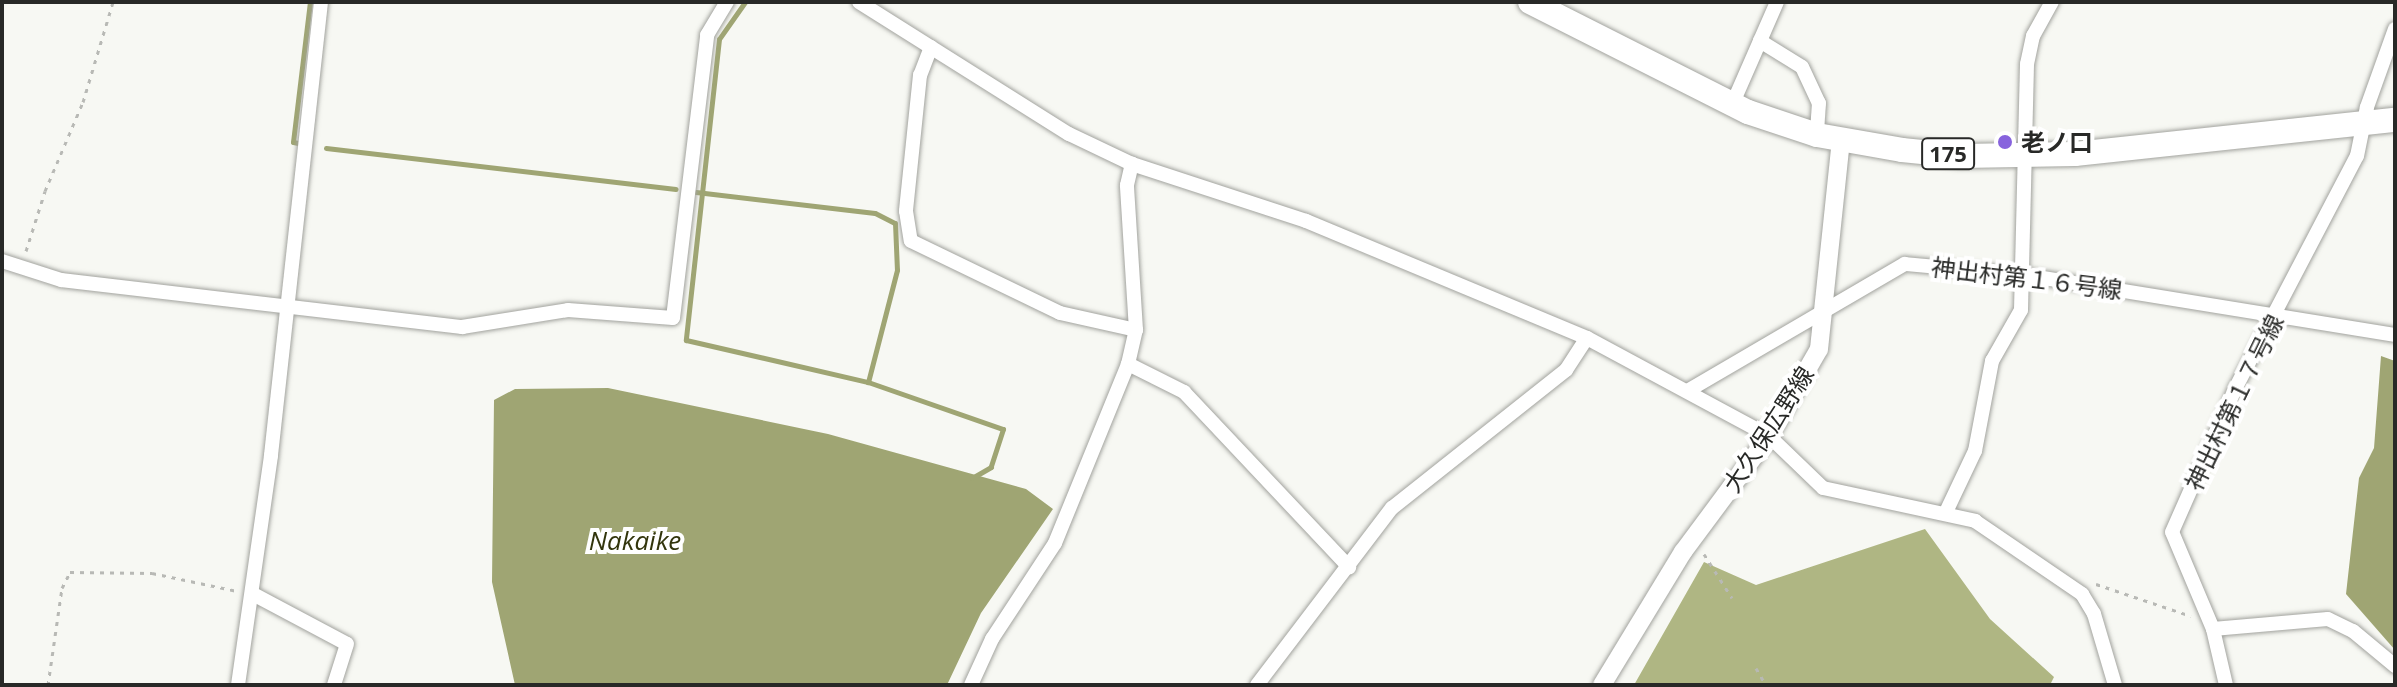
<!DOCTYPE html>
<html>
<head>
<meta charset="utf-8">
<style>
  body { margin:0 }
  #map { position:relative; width:2397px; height:687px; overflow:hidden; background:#f7f8f3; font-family:"Open Sans","Noto Sans JP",sans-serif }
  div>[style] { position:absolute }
  .forest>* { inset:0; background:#afb683 }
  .water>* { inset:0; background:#9fa573 }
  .stream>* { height:5px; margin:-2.5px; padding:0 2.5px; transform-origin:2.5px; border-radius:2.5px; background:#9fa573 }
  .path>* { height:3px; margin-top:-1.5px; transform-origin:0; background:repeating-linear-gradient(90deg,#b8b9b5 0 4px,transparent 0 10px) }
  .roads { filter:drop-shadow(0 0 2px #a2a39e) drop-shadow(0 0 2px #a2a39e) }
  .street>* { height:14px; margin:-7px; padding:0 7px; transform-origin:7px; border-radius:7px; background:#fff }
  .secondary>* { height:18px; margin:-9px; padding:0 9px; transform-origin:9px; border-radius:9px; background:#fff }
  .highway>* { height:24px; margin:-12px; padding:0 12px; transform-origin:12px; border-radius:12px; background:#fff }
  .dots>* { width:22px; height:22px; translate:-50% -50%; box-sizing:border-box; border:4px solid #fff; border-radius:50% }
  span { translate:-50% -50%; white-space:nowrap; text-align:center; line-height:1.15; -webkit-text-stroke:8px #fff; paint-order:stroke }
  .shield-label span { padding:2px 6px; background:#fff; border:2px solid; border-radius:6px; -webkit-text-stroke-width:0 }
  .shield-label { font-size:22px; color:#282927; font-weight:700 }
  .poi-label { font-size:24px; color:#282927; font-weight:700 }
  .left { translate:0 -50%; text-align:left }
  .street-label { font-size:24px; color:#282927 }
  .water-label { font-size:26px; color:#32350c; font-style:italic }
  .frame { position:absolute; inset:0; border:4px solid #282927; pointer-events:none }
</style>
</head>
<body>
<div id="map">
  <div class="forest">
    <i style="clip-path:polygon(1925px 529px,1990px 619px,2054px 677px,2050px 685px,1634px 685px,1704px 562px,1756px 585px)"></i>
  </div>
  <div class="water">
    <i style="clip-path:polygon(2381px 356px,2395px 361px,2395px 650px,2346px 594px,2359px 478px,2374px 448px)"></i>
    <i style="clip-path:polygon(608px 388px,828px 434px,1026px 489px,1053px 509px,981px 613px,947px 685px,515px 685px,492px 582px,494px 400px,515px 389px)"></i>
  </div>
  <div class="stream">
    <i style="left:745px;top:2px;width:45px;rotate:125.1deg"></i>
    <i style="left:719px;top:39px;width:303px;rotate:96.3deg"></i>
    <i style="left:686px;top:340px;width:187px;rotate:13deg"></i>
    <i style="left:868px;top:382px;width:143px;rotate:19.2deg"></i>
    <i style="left:1003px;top:429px;width:40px;rotate:108deg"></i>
    <i style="left:991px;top:467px;width:22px;rotate:150deg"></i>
    <i style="left:298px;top:143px;width:5px;rotate:-169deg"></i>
    <i style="left:293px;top:142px;width:141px;rotate:-83.1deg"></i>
    <i style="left:326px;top:148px;width:352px;rotate:6.7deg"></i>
    <i style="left:696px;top:192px;width:180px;rotate:6.7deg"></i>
    <i style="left:875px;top:213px;width:22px;rotate:27deg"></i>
    <i style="left:895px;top:223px;width:47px;rotate:87.6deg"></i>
    <i style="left:897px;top:270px;width:116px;rotate:104.5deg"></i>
  </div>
  <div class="path">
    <i style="left:26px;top:251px;width:63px;rotate:-72.4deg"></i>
    <i style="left:45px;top:191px;width:97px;rotate:-66.9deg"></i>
    <i style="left:83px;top:102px;width:104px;rotate:-73.3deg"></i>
    <i style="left:1704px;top:554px;width:52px;rotate:57.5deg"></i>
    <i style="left:2096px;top:584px;width:100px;rotate:18.6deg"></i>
    <i style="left:1756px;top:668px;width:20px;rotate:60deg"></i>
    <i style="left:48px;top:685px;width:98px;rotate:-81.8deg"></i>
    <i style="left:62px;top:588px;width:18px;rotate:-63deg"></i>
    <i style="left:70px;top:572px;width:82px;rotate:0.7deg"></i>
    <i style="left:152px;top:573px;width:87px;rotate:12deg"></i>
  </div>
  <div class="roads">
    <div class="street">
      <i style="left:859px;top:2px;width:248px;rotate:32.2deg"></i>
      <i style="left:1069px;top:134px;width:70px;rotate:25.5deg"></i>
      <i style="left:1132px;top:164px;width:183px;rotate:18.1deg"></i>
      <i style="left:1306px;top:221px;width:304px;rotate:22.6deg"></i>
      <i style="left:1587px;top:338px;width:207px;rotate:28.3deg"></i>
      <i style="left:1769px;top:436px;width:75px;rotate:43.9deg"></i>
      <i style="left:1823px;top:488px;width:156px;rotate:12.2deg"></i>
      <i style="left:1975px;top:521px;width:130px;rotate:34.3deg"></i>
      <i style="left:2082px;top:594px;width:23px;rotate:59deg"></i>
      <i style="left:2094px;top:614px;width:74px;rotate:73.5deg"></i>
      <i style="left:1777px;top:2px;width:43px;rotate:113.6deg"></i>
      <i style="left:1760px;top:41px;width:49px;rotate:31.8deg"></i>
      <i style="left:1802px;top:67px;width:40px;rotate:65deg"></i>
      <i style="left:1819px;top:103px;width:32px;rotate:94deg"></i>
      <i style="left:931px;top:47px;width:30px;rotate:111deg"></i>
      <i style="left:920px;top:75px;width:137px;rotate:95.9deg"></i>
      <i style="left:906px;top:211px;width:30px;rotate:81deg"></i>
      <i style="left:911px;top:241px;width:165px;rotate:25.8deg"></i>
      <i style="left:1060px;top:313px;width:78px;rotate:12.6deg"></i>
      <i style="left:1732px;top:105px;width:70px;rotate:-66.4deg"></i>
      <i style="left:2px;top:261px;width:62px;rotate:17.9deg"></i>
      <i style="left:61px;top:280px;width:404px;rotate:6.7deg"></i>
      <i style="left:462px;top:327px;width:107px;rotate:-9.1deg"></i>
      <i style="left:568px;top:310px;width:105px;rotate:4.4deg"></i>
      <i style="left:673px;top:318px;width:285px;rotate:-83.1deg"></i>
      <i style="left:707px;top:35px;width:39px;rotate:-59deg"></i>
      <i style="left:1128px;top:364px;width:63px;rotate:26.6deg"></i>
      <i style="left:1184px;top:392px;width:241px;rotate:46.7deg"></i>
      <i style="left:1689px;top:390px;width:250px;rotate:-30.3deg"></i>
      <i style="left:1905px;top:264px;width:121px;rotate:5.2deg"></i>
      <i style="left:2025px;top:275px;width:375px;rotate:9.2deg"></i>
      <i style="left:1946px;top:512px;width:68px;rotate:-64.6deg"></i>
      <i style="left:1975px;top:451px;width:92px;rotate:-79.3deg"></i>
      <i style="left:1992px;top:361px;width:59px;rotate:-60.4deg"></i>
      <i style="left:2021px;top:310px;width:246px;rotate:-88.6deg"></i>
      <i style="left:2027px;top:64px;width:29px;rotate:-78deg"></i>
      <i style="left:2033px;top:36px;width:39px;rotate:-61deg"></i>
      <i style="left:253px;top:594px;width:106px;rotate:28deg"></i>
      <i style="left:347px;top:644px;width:43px;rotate:107.6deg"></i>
      <i style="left:2213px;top:629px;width:115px;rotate:-5deg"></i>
      <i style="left:2328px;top:619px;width:28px;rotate:26deg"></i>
      <i style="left:2353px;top:631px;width:55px;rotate:39.8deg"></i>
      <i style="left:238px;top:685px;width:232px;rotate:-81.8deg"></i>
      <i style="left:271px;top:455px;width:456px;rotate:-83.7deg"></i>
      <i style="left:971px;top:685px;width:51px;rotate:-65.5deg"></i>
      <i style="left:992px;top:639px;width:115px;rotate:-56.7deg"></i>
      <i style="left:1055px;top:543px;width:193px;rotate:-67.8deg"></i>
      <i style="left:1128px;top:364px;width:35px;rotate:-77deg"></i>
      <i style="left:1136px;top:330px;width:145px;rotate:-93.6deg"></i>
      <i style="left:1127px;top:185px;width:22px;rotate:-77deg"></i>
      <i style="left:1257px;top:685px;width:223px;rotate:-52.7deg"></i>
      <i style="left:1392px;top:508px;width:222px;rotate:-38.4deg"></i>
      <i style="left:1566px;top:370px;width:38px;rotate:-57deg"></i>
      <i style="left:2226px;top:685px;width:57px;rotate:-103.1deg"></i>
      <i style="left:2213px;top:629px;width:105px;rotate:-112.9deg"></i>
      <i style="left:2172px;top:532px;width:156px;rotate:-66.2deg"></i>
      <i style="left:2235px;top:389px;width:263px;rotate:-62.4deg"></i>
      <i style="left:2357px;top:156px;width:50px;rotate:-78.5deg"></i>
      <i style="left:2367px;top:107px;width:83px;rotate:-70.3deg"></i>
    </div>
    <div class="secondary">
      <i style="left:1602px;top:685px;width:156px;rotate:-58.7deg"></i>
      <i style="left:1683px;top:552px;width:144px;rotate:-53.4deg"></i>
      <i style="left:1769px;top:436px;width:100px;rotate:-60.1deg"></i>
      <i style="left:1819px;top:349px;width:210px;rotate:-84deg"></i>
    </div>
    <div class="highway">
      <i style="left:1530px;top:2px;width:244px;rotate:26.8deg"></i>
      <i style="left:1748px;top:112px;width:73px;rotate:18.4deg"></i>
      <i style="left:1817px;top:135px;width:86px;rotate:10deg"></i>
      <i style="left:1902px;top:150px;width:60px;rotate:5.7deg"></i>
      <i style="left:1962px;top:156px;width:113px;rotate:-1deg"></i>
      <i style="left:2075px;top:154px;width:322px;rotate:-6.1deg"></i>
    </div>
  </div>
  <div class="dots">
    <i style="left:2005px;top:142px;background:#8763dd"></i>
  </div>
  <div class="shield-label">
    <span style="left:1948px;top:154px">175</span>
  </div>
  <div class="poi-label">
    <span class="left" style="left:2021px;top:142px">老ノ口</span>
  </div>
  <div class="street-label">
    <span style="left:2027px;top:278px;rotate:7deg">神出村第１６号線</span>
    <span style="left:2234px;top:402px;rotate:-64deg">神出村第１７号線</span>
    <span style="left:1768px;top:429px;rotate:-57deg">大久保広野線</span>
  </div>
  <div class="water-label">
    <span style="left:635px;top:541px">Nakaike</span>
  </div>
  <div class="frame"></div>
</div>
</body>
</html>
